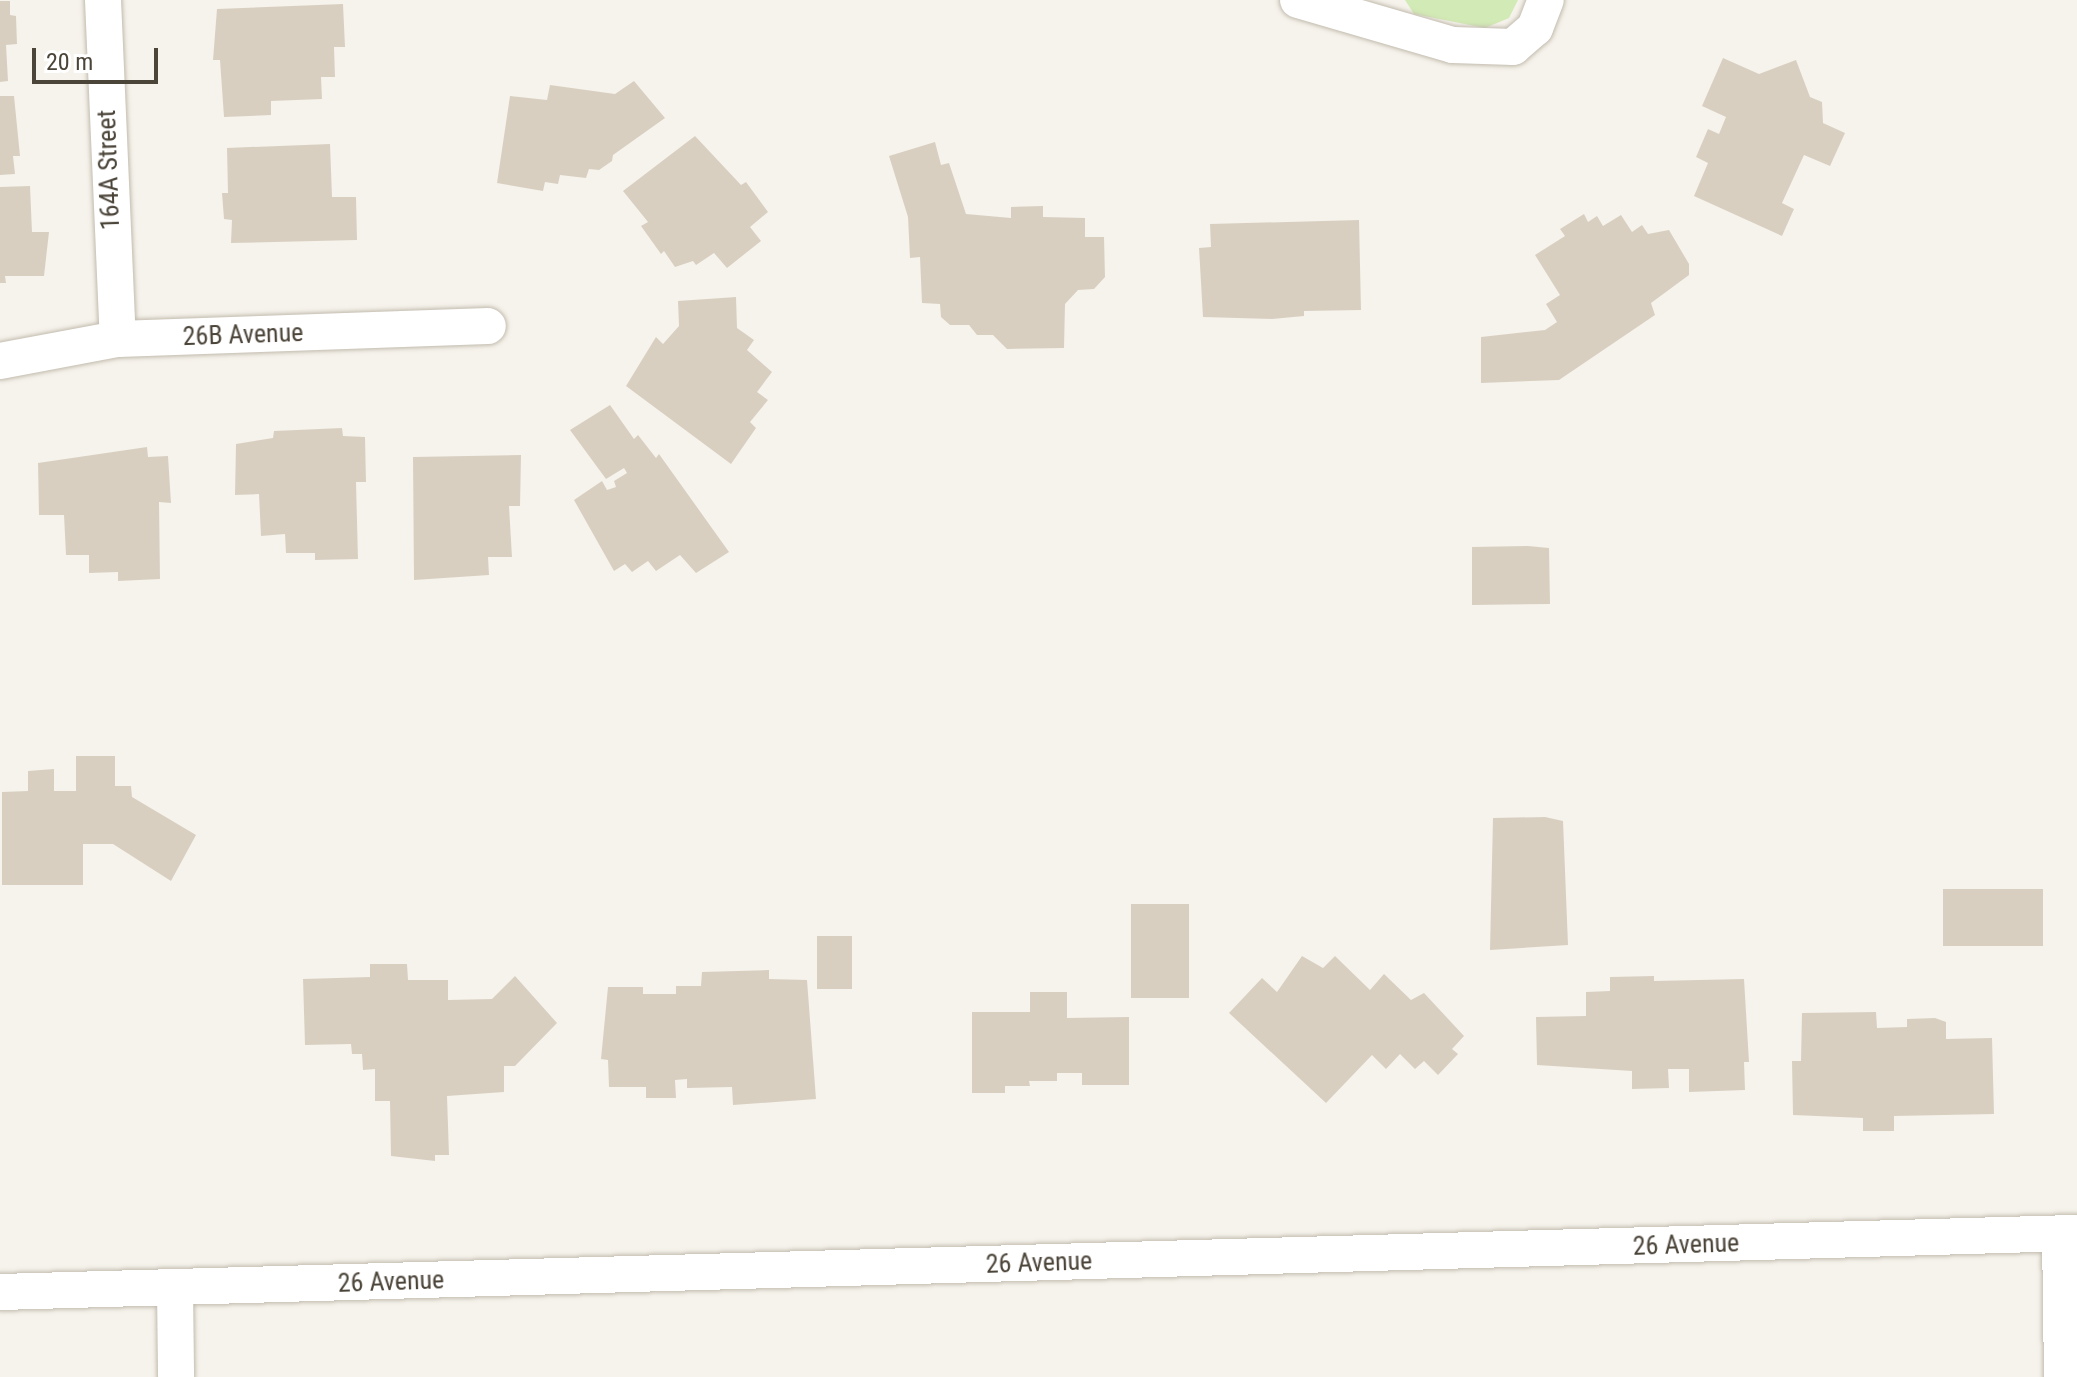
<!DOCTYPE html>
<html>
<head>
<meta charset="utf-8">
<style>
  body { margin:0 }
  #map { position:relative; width:2077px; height:1377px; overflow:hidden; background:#f6f3ec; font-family:"Roboto Condensed",sans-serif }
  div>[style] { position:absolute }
  .green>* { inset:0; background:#d2eab5 }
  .building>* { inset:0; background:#d8cfc1; transform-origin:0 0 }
  .roads { filter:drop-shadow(0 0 2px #c2bbae) drop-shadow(0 0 2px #c2bbae) }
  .street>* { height:36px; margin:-18px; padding:0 18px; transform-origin:18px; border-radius:18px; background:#fff }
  span { translate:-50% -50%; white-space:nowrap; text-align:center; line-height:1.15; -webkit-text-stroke:8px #fff; paint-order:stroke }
  .street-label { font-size:26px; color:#4b4439 }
  .scale { position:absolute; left:32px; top:48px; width:126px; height:36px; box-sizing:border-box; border:4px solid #4b4439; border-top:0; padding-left:10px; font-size:24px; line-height:28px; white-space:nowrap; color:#4b4439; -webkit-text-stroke:6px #fff; paint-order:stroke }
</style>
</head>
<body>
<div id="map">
  <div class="green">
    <i style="clip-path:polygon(1405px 0,1518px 0,1509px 18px,1485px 28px,1414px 14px)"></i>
  </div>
  <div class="building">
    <i style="clip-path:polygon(0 1px,10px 1px,10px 15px,16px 16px,17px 44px,6px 45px,8px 81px,0 82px)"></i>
    <i style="clip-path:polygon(343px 4px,345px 47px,334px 47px,335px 77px,321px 77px,322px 99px,271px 101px,271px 115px,224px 117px,220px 60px,213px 60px,217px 9px)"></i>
    <i style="clip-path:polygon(1723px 58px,1759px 74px,1796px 60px,1810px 97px,1822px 102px,1823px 123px,1845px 133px,1830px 166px,1804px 155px,1782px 203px,1794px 209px,1782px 236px,1694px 196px,1708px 163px,1696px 157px,1708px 129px,1719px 134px,1726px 117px,1702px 106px)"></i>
    <i style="clip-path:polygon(634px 81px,665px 118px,613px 155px,612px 161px,599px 170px,589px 169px,586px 178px,560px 175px,558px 184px,545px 182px,543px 191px,497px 183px,510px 96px,547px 100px,550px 85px,615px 94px)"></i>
    <i style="clip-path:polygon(0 96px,14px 96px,20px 156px,13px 156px,15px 174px,0 175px)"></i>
    <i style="clip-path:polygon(695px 136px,741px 185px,746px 182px,768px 212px,750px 227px,761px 241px,727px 268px,714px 253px,696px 265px,693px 261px,675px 267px,664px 251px,661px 254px,641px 226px,648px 222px,623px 191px)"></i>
    <i style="clip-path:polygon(935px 142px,941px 165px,949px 163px,966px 214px,1011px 218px,1011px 207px,1043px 206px,1043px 217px,1085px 218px,1085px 237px,1104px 237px,1105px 277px,1094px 289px,1078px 290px,1065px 304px,1064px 348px,1007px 349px,993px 335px,977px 335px,969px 325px,950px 325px,941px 317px,940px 304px,922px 303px,920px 257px,910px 258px,908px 217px,889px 156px)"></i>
    <i style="clip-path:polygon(330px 144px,332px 197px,356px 197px,357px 240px,231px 243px,232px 220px,224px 219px,222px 193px,228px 193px,227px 148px)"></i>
    <i style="clip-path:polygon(30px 186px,32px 232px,49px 232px,44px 276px,5px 276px,6px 283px,0 283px,0 187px)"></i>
    <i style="clip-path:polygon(1584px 214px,1588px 222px,1597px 216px,1603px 226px,1621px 215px,1632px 232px,1642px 225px,1648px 234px,1669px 230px,1689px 264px,1689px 275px,1651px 303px,1655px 315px,1559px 380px,1481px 383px,1481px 337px,1545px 330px,1557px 322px,1546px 304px,1560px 295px,1535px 255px,1565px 236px,1560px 229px)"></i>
    <i style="clip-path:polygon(1359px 220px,1361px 310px,1304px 311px,1304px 316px,1272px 319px,1203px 317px,1199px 248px,1211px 247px,1210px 224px)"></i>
    <i style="clip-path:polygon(736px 297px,737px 328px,754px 340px,747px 350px,772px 372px,757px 392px,768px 400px,750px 422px,756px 428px,731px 464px,626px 386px,656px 337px,663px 344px,679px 326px,678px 301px)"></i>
    <i style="clip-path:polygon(610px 405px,634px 439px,638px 435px,656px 458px,659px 454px,729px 552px,696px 573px,680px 555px,656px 571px,648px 561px,632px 572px,625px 564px,614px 571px,574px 500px,602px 481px,607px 490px,616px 487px,614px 481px,627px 473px,624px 468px,606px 479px,570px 430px)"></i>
    <i style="clip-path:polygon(342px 428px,343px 436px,365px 437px,366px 482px,356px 482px,358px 559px,315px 560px,315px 553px,286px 553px,285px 534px,261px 536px,259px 494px,235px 495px,236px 444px,273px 438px,274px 431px)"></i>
    <i style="clip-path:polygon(147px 447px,148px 457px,168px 456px,171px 503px,159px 502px,160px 579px,118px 581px,118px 572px,89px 573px,89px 555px,66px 555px,64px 515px,39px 515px,38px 463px)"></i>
    <i style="clip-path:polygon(521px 455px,520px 506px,509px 506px,512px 557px,488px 557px,489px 575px,414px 580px,413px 457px)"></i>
    <i style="clip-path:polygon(1528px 546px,1549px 548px,1550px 604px,1472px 605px,1472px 547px)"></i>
    <i style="clip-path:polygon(76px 756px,115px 756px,115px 786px,131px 786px,132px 797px,196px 835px,171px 881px,113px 844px,83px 844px,83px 885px,2px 885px,2px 792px,28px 791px,28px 771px,54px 769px,54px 791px,76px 791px)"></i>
    <i style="clip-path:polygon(1545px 817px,1563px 821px,1568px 945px,1490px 950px,1493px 818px)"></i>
    <i style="left:1943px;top:889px;width:100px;height:57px"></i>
    <i style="left:1131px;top:904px;width:58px;height:94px"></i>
    <i style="left:817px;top:936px;width:35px;height:53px"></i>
    <i style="clip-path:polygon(1302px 956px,1323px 968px,1335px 956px,1370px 990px,1384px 974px,1411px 1000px,1424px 993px,1464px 1036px,1452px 1049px,1458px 1054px,1438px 1075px,1424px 1061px,1415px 1069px,1400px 1054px,1386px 1069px,1372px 1055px,1326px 1103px,1229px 1013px,1262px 978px,1277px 992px)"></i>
    <i style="clip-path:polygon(370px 964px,407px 964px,408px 980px,448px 980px,448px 1000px,492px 999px,515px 976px,557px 1023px,515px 1066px,504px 1066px,504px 1092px,447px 1096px,449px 1155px,435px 1155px,435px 1161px,391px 1156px,390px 1101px,375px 1101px,375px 1069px,363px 1070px,362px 1054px,352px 1054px,351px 1044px,305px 1045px,303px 979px,370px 977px)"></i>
    <i style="clip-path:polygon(769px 970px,769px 979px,807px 980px,816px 1099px,733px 1105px,732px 1087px,687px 1088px,687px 1079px,675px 1080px,676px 1098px,646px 1098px,646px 1087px,609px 1087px,608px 1060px,601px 1059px,608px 987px,643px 987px,643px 994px,676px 994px,676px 986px,701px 986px,702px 972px)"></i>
    <i style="clip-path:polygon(1654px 976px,1654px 981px,1744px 979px,1749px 1062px,1744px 1062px,1745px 1090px,1689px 1092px,1689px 1069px,1668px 1069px,1669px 1088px,1632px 1089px,1632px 1071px,1537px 1065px,1536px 1017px,1586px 1016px,1586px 992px,1610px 991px,1610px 977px)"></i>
    <i style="clip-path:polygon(1030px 992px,1067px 992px,1067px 1018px,1129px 1017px,1129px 1085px,1082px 1085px,1082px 1073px,1057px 1073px,1057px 1081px,1029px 1081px,1030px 1086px,1005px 1086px,1005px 1093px,972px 1093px,972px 1012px,1030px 1012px)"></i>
    <i style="clip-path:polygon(1876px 1012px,1877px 1028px,1907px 1027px,1907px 1019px,1935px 1018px,1946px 1022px,1946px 1039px,1992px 1038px,1994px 1114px,1894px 1116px,1894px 1131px,1863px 1131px,1863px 1118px,1793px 1115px,1792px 1061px,1801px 1061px,1802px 1013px)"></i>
  </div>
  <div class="roads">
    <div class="street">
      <i style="left:103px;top:0;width:339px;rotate:87.5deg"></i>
      <i style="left:1298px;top:0;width:161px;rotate:16.2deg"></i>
      <i style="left:1453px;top:45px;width:60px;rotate:1.9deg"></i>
      <i style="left:1513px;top:47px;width:29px;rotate:-41deg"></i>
      <i style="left:1535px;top:28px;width:30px;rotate:-69deg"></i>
      <i style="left:0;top:361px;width:120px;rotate:-10.6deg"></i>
      <i style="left:118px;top:339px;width:370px;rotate:-2deg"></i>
      <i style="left:2060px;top:1234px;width:143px;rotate:89.2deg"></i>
      <i style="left:175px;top:1289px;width:88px;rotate:89.3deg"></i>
      <i style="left:0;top:1292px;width:2078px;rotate:-1.63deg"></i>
    </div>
  </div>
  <div class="street-label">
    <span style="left:109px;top:170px;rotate:-92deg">164A Street</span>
    <span style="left:243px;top:335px;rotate:-2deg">26B Avenue</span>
    <span style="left:1686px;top:1245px;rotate:-2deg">26 Avenue</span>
    <span style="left:1039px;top:1263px;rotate:-2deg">26 Avenue</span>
    <span style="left:391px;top:1282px;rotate:-2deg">26 Avenue</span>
  </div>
  <div class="scale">20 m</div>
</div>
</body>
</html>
